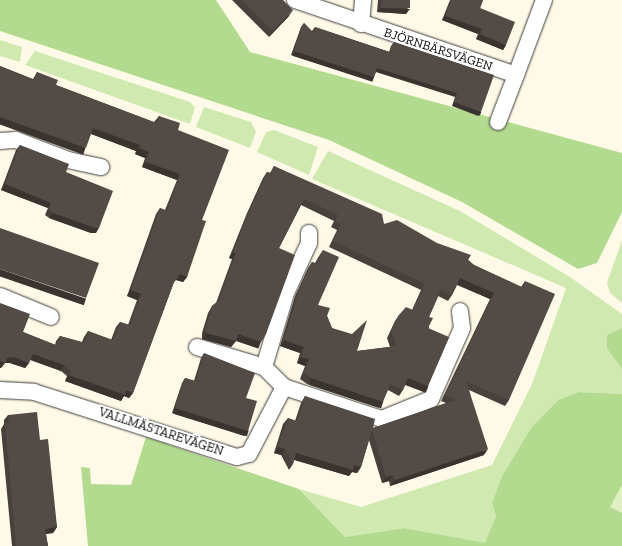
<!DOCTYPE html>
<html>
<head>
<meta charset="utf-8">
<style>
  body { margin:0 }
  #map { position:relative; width:622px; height:546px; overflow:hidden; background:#fffae7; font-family:"Zilla Slab",serif }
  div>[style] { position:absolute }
  .green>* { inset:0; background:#cfe9b0 }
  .forest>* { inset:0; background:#b2db8f }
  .pitch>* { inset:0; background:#e1f0c2 }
  .roads { filter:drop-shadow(0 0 1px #3d3d3d) drop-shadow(0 0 1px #3d3d3d) }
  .minor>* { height:16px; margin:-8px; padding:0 8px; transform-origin:8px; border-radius:8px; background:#fff }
  .wall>* { inset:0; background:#47403c }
  .shaded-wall>* { inset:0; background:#3a3431; transform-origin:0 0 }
  .building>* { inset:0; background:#534b46; transform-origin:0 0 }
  span { translate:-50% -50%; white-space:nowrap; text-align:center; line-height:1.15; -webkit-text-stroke:4px #fff; paint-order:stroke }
  .street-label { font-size:13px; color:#0a0a0a }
</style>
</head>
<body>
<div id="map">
  <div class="green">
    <i style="clip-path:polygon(0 40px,22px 47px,20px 62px,0 56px)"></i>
    <i style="clip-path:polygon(35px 51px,190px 102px,195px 107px,190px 124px,25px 65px)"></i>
    <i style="clip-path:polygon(204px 107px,251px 122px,256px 132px,250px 148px,196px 127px)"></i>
    <i style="clip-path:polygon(274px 130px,318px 147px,309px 175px,257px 152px,266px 132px)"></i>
    <i style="clip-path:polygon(328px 151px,460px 211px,570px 277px,622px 314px,622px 328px,607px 335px,622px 369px,622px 394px,579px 392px,558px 400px,531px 428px,502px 476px,492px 503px,496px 516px,485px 544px,404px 528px,345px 537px,299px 489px,361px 507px,492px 465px,532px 384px,566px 288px,312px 179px)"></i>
    <i style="clip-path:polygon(622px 240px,622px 303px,610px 293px,607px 283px)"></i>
  </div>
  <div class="forest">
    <i style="clip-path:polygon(0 0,216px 0,250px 52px,622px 153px,622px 212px,597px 263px,578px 269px,462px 202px,329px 140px,0 31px)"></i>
    <i style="clip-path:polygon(622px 328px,622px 369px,607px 348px,607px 335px)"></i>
    <i style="clip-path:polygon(579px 392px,622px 394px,622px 546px,88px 546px,81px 467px,90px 468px,91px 484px,131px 485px,146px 437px,299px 489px,345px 537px,404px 528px,485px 543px,496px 516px,492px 503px,502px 476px,531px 428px,558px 400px)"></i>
  </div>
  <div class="pitch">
    <i style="clip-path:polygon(622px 485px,622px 513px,610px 507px)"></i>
  </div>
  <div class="roads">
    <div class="minor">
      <i style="left:295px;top:0;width:233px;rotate:18.7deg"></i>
      <i style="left:516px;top:75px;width:80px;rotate:-69.5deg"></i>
      <i style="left:361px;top:24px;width:24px;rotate:-85deg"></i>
      <i style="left:498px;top:122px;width:50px;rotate:-69deg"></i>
      <i style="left:0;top:141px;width:16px;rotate:-4deg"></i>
      <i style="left:16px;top:140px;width:56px;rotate:21deg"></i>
      <i style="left:68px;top:160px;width:34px;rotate:12deg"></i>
      <i style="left:0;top:296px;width:55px;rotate:22.4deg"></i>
      <i style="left:197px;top:347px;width:70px;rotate:16.6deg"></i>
      <i style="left:284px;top:387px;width:103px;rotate:18.1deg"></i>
      <i style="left:382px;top:419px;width:53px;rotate:-22.2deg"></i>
      <i style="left:431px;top:399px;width:77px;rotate:-66.4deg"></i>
      <i style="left:462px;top:328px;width:17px;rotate:-97deg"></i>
      <i style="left:0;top:390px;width:34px;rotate:3deg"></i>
      <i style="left:34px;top:392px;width:213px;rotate:17.8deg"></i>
      <i style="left:237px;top:457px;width:12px;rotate:-14deg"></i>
      <i style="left:249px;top:454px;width:76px;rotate:-62.4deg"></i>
      <i style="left:284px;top:387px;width:28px;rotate:-135deg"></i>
      <i style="left:264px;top:367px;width:77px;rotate:-73.4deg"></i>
      <i style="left:286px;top:293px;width:55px;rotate:-65.3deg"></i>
      <i style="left:309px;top:243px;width:10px;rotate:-90deg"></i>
    </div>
  </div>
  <div class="wall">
    <i style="clip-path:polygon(232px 0,283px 0,289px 16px,269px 37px)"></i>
    <i style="clip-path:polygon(378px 0,410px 0,406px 14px,377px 12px)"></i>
    <i style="clip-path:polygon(450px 0,483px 0,480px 8px,506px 45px,503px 50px,476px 39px,478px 34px,442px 20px)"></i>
    <i style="clip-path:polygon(304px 23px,312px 31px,315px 27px,389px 52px,391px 46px,394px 42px,481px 112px,478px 116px,452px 106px,455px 97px,376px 72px,374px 77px,372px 81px,291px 55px,301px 27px)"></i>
    <i style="clip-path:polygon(0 66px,33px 79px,37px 72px,56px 85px,154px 122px,159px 116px,178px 130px,202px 220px,187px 277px,183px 282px,176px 280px,174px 282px,133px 393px,129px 398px,124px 396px,121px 401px,65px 381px,67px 376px,61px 371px,30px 360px,29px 363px,25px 368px,10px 363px,5px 363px,1px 368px,0 368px,0 303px,23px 332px,55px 345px,56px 341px,60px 336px,82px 342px,84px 337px,88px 331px,111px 340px,116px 327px,120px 322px,128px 325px,137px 300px,127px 296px,156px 214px,160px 208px,165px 210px,177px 180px,142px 167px,145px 158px,135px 154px,136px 151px,91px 134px,82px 153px,0 124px)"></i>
    <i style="clip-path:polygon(20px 145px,66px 172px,96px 233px,91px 233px,49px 218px,45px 215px,48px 208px,1px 190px,16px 150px)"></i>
    <i style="clip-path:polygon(274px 166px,384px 224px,468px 260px,474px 265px,521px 287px,525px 281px,509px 400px,505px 406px,469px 390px,484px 455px,390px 486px,389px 481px,382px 483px,369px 440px,361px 467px,357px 473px,352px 472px,349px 476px,294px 460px,293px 464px,289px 470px,281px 455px,274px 453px,283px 424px,288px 418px,295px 421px,301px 403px,305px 396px,373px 428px,446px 403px,441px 401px,490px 299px,457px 285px,452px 295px,448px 301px,438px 296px,429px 317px,428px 386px,424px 392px,405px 385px,403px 390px,399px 396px,388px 390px,379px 408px,307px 384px,300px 379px,305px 366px,297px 363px,300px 353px,280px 346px,295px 296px,308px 268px,312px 262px,315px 263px,319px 256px,323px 250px,318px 305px,327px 316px,332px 328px,357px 351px,390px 347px,387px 338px,395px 321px,399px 315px,412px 310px,421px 290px,329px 247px,337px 230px,331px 227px,334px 221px,301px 205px,279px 248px,266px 334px,257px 348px,236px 341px,231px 347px,202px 339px,202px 333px,208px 313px,212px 306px,216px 303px,232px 259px,229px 258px,247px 213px,263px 178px,267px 172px,270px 173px)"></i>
    <i style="clip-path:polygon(204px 353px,246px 398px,248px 431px,244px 436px,172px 413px,182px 383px,185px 378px,194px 381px,201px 358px)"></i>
    <i style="clip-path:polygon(8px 415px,40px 440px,57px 527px,53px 533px,46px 534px,48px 546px,12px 546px,1px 429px,4px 424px,4px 420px)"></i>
  </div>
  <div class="shaded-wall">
    <i style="clip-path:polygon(381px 8px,410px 9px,406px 14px,377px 12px)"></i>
    <i style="clip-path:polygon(293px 10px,289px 16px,269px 37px,273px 31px)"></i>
    <i style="clip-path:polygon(446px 16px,482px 29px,478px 34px,442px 20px)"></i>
    <i style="clip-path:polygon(480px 34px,506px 45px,503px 50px,476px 39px)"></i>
    <i style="left:294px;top:51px;width:84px;height:5px;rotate:18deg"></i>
    <i style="left:377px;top:68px;width:84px;height:4px;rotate:17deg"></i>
    <i style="left:454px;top:102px;width:29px;height:4px;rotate:20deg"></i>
    <i style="left:0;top:117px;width:91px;height:7px;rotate:20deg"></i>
    <i style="clip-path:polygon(93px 128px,140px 145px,136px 151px,89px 133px)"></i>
    <i style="clip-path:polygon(139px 148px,149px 152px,145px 158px,135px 154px)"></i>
    <i style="clip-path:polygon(146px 162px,180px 174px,177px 180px,142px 167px)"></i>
    <i style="clip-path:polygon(5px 184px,51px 203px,48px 208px,1px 190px)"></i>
    <i style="clip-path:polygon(53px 213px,99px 228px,96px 233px,91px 233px,49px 218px)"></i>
    <i style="clip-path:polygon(233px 252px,236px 253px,232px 259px,229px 258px)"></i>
    <i style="left:0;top:269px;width:91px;height:7px;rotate:19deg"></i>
    <i style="clip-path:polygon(180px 274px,187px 277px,183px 282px,176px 280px)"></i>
    <i style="left:460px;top:278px;width:37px;height:7px;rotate:24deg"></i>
    <i style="clip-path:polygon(131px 290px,141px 294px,137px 300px,127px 296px)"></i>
    <i style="clip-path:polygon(206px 333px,236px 341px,231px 347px,202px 339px)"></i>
    <i style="left:238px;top:334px;width:24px;height:7px;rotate:19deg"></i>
    <i style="clip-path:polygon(284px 340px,304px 347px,300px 353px,280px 346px)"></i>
    <i style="clip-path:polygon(33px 354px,64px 365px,61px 371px,29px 359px)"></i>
    <i style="clip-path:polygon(14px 357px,29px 363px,25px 368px,10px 363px,5px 363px,1px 368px,0 368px,0 361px,7px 358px)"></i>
    <i style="clip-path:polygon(301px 357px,309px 359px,305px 366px,297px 363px)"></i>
    <i style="clip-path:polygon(69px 375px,126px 390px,133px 393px,129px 398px,124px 396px,121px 401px,65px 381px)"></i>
    <i style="left:311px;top:378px;width:76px;height:7px;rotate:18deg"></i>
    <i style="left:408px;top:378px;width:22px;height:7px;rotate:22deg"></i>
    <i style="left:175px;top:408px;width:77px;height:6px;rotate:17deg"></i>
    <i style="clip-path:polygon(278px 447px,285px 449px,281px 455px,274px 453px)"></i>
    <i style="clip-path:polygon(488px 449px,484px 455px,390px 486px,395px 480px)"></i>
    <i style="clip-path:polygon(296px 453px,354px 465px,361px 467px,357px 473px,352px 472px,349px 476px,292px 459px)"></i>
    <i style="clip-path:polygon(393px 475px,389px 481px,382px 483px,386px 477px)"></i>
    <i style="clip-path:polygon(57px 527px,53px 533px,41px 534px,45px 529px)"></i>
  </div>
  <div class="building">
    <i style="clip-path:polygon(242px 0,283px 0,293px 10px,273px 31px)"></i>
    <i style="left:381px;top:0;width:29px;height:8px"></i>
    <i style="clip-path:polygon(451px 0,483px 0,480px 8px,515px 22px,506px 45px,480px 34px,482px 29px,446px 16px)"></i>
    <i style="clip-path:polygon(304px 23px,314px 34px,315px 27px,390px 52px,394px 42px,494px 75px,481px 112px,454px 102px,457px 93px,377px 68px,374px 77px,294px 51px)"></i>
    <i style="clip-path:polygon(0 66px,34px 80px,37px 72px,58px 80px,56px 85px,156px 123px,159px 116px,180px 123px,178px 130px,229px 150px,202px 220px,206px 221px,187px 277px,180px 274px,174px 282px,133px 393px,126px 390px,125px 395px,69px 375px,71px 371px,64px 365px,33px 354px,29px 363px,14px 357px,7px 358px,5px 363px,0 361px,0 303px,30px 314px,23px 332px,56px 345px,60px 336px,84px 343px,88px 331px,113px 340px,120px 322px,130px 325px,141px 294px,131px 290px,160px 208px,167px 211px,180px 174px,146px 162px,149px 152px,139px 148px,140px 145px,93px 128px,86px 148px,0 117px)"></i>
    <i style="clip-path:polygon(20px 145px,69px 164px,66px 172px,113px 191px,99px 228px,95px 228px,53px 213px,49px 209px,51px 203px,5px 184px)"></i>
    <i style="clip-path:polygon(274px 166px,382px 214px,384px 224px,397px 220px,437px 243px,471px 255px,468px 260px,474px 265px,522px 287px,525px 281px,555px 294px,509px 400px,466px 381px,488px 449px,395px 480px,393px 475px,386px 477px,372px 430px,361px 467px,354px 465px,353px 470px,296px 453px,293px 464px,285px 449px,278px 447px,288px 418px,297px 421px,305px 396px,375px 419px,373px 428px,456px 400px,445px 395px,494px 293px,460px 278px,452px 295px,441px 290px,429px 317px,433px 318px,428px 328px,449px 337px,428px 386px,408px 378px,403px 390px,390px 384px,383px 402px,311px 378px,304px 373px,309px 359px,301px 357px,304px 347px,284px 340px,299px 290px,312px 262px,317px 264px,323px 250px,339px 257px,318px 305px,330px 308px,327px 316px,332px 328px,352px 334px,367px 320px,357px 351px,396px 346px,391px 332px,399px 315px,406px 307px,413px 310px,425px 284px,333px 241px,341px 224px,335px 221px,338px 215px,304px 199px,279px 248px,295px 255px,266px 334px,261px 342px,238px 334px,236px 341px,206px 333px,206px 327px,212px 306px,219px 300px,236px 253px,233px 252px,251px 207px,267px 172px,271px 173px)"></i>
    <i style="clip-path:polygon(0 228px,99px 263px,86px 298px,0 269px)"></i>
    <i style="clip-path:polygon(204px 353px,255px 373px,246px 398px,257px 401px,248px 431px,175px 408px,185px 378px,196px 381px)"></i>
    <i style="clip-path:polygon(37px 412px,40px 440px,48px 439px,57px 527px,45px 529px,48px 546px,16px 546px,5px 423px,9px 423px,8px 415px)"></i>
  </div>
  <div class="street-label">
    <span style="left:438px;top:50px;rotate:18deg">BJÖRNBÄRSVÄGEN</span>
    <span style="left:161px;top:432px;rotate:18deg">VALLMÄSTAREVÄGEN</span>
  </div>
</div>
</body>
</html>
